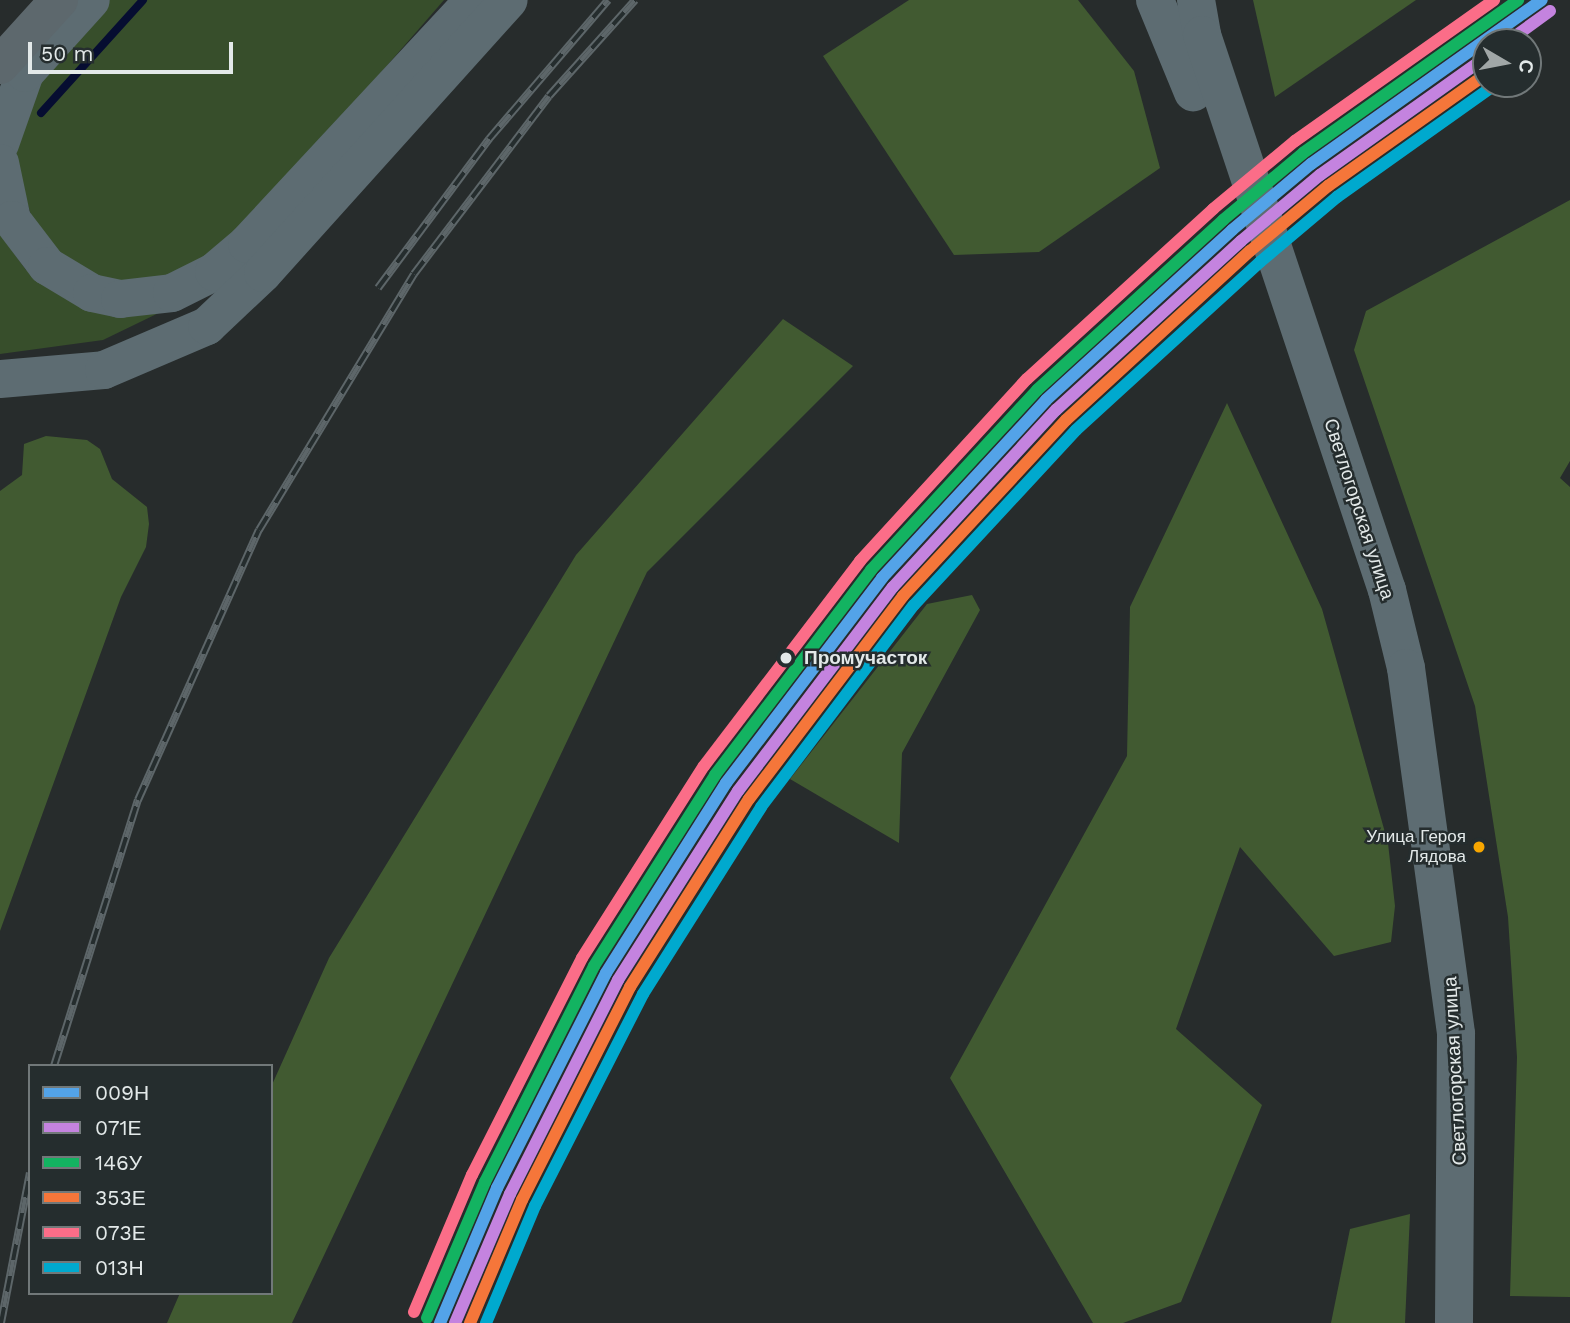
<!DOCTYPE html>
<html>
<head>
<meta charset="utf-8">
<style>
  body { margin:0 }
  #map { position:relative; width:1570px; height:1323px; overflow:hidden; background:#272c2c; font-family:"Work Sans",sans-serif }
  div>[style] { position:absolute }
  .green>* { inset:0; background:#374e2b }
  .forest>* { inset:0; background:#415a31 }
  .stream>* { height:8px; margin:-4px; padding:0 4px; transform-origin:4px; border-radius:4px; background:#060d31 }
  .major>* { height:38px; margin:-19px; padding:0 19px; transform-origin:19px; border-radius:19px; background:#5d6c72 }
  .highway>* { height:38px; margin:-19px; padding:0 19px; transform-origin:19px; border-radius:19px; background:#5d686d }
  .rail>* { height:8px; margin-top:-4px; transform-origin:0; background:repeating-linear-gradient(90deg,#252d2e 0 16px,#5d6669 0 32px); box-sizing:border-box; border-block:2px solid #5d6669 }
  .rail-1>* { height:12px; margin:-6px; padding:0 6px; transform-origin:6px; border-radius:6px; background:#53a3e8 }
  .rail-2>* { height:12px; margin:-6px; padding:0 6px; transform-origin:6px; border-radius:6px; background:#c483df }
  .rail-3>* { height:12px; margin:-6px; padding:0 6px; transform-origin:6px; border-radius:6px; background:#13b361 }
  .rail-4>* { height:12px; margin:-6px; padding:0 6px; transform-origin:6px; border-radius:6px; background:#f5763a }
  .rail-5>* { height:12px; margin:-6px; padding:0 6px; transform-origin:6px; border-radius:6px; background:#fb6d88 }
  .rail-6>* { height:12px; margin:-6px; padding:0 6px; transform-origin:6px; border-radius:6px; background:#00a9ce }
  .dots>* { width:19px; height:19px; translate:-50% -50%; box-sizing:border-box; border:4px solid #252d2e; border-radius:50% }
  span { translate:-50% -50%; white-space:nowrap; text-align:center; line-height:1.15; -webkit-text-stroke:5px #252d2e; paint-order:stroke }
  .bus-label { font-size:17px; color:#e3e9e9 }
  .right { translate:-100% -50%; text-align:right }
  .street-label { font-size:19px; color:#e3e9e9 }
  .stop-label { font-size:19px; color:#e3e9e9; font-weight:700 }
  .left { translate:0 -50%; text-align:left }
  .legend { position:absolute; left:28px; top:1064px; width:245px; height:231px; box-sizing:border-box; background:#252d2e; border:2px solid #717879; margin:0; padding:9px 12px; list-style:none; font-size:21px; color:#e3e9e9 }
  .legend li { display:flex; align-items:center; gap:14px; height:35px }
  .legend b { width:35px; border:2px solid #717879 }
  .north { position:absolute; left:1472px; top:28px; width:70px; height:70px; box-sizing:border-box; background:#252d2e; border:2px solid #717879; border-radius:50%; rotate:100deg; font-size:19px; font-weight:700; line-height:28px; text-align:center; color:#e3e9e9 }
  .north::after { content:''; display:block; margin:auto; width:24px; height:32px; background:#a1a7a7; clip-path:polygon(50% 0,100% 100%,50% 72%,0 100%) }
  .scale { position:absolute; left:28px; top:42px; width:205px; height:32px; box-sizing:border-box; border:4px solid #e3e9e9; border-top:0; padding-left:9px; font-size:21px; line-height:24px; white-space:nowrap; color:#e3e9e9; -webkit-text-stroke:5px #252d2e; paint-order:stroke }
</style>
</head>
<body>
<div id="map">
  <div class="green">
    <i style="clip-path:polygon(103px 0,444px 0,237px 238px,188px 273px,112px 285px,38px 239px,15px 161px,28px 92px)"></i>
    <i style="clip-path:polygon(0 234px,26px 270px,169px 308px,103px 340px,0 354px)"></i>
  </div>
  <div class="forest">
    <i style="clip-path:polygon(909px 0,1078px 0,1134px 71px,1160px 168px,1039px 252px,954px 255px,823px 56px)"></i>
    <i style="clip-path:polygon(1253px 0,1416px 0,1275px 97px)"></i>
    <i style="clip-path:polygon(1570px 200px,1570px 461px,1560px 478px,1570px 487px,1570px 1297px,1510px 1296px,1517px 1057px,1508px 917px,1475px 706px,1354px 350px,1366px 311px)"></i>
    <i style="clip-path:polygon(783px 319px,853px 366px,647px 572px,292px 1323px,167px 1323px,180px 1293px,271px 1293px,271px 1087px,329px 958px,576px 555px)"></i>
    <i style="clip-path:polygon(1227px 403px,1322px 609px,1388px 843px,1395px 906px,1391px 942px,1334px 956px,1240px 847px,1176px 1029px,1262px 1105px,1181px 1302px,1123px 1323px,1093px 1323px,950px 1078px,1127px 756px,1130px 607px)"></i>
    <i style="clip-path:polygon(46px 436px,87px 440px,100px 449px,112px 479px,147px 507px,149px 524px,146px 547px,121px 597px,0 931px,0 491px,22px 475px,24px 444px)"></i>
    <i style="clip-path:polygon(972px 595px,980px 610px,902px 753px,899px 843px,790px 779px,927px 604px)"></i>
    <i style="clip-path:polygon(1410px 1214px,1405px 1323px,1331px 1323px,1350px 1229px)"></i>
  </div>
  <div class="stream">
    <i style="left:41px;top:113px;width:152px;rotate:-47.9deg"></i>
  </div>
  <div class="major">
    <i style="left:1155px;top:0;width:100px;rotate:67.6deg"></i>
    <i style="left:1196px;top:0;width:36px;rotate:80deg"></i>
    <i style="left:1202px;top:35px;width:585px;rotate:71.57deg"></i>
    <i style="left:1387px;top:590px;width:80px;rotate:76.3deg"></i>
    <i style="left:1406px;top:668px;width:369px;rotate:82.2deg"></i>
    <i style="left:1456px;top:1034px;width:289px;rotate:90.4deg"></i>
    <i style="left:0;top:144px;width:75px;rotate:-70.6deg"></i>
    <i style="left:25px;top:73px;width:98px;rotate:-47.9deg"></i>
    <i style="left:0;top:163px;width:58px;rotate:78.1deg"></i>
    <i style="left:12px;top:220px;width:58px;rotate:52.7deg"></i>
    <i style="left:47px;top:266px;width:52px;rotate:31deg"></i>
    <i style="left:92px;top:293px;width:29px;rotate:12deg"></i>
    <i style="left:120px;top:299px;width:52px;rotate:-6.6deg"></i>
    <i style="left:172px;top:293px;width:47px;rotate:-26.6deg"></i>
    <i style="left:214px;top:272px;width:43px;rotate:-40.3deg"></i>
    <i style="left:247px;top:244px;width:333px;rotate:-47.1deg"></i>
    <i style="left:0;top:379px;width:104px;rotate:-4.9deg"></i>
    <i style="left:104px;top:370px;width:112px;rotate:-23.1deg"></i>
    <i style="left:207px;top:326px;width:77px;rotate:-43.4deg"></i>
    <i style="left:263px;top:273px;width:367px;rotate:-48deg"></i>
  </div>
  <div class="highway">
    <i style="left:0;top:65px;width:88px;rotate:-47.8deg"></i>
  </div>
  <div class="rail">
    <i style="left:378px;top:288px;width:186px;rotate:-53.3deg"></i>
    <i style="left:489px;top:139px;width:183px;rotate:-49.4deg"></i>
    <i style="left:54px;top:1066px;width:279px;rotate:-72.5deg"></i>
    <i style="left:138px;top:800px;width:296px;rotate:-65.9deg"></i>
    <i style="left:259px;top:530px;width:299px;rotate:-58.8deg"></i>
    <i style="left:414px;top:274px;width:223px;rotate:-52.8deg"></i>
    <i style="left:549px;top:96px;width:129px;rotate:-48.1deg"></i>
    <i style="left:1px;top:1323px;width:153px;rotate:-79.1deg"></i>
  </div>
  <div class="rail-1">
    <i style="left:440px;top:1323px;width:147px;rotate:-67.1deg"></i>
    <i style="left:497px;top:1188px;width:241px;rotate:-63.1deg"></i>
    <i style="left:606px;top:973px;width:225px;rotate:-57.7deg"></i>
    <i style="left:726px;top:783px;width:258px;rotate:-52.7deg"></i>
    <i style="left:882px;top:578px;width:242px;rotate:-47.3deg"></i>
    <i style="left:1046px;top:400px;width:252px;rotate:-42.4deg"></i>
    <i style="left:1232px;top:230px;width:103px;rotate:-39.9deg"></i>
    <i style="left:1311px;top:164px;width:283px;rotate:-35.4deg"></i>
  </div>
  <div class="rail-2">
    <i style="left:1507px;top:42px;width:53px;rotate:-35.8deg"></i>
    <i style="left:455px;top:1323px;width:140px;rotate:-66.9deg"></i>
    <i style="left:510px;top:1194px;width:240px;rotate:-63.2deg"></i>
    <i style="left:618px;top:980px;width:224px;rotate:-57.6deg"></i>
    <i style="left:738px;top:791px;width:256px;rotate:-52.8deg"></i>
    <i style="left:893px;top:587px;width:241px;rotate:-47.4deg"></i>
    <i style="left:1056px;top:410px;width:251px;rotate:-42.4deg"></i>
    <i style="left:1241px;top:241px;width:103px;rotate:-39.9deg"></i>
    <i style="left:1320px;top:175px;width:204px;rotate:-35.4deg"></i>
  </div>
  <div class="rail-3">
    <i style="left:427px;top:1318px;width:148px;rotate:-66.9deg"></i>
    <i style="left:485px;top:1182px;width:242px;rotate:-63.2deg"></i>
    <i style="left:594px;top:966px;width:226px;rotate:-57.6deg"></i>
    <i style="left:715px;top:775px;width:258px;rotate:-52.7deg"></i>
    <i style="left:871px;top:570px;width:245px;rotate:-47.3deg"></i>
    <i style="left:1037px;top:390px;width:252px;rotate:-42.4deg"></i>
    <i style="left:1223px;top:220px;width:104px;rotate:-39.9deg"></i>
    <i style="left:1303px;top:153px;width:264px;rotate:-35.4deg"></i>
  </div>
  <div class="rail-4">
    <i style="left:470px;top:1323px;width:134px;rotate:-67.1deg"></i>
    <i style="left:522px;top:1200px;width:239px;rotate:-63.1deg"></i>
    <i style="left:630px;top:987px;width:222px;rotate:-57.7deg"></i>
    <i style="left:749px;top:799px;width:255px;rotate:-52.8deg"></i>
    <i style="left:903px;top:596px;width:240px;rotate:-47.2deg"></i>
    <i style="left:1066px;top:420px;width:250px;rotate:-42.6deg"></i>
    <i style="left:1250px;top:251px;width:102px;rotate:-39.8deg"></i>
    <i style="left:1328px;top:186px;width:194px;rotate:-35.3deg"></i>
  </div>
  <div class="rail-5">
    <i style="left:414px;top:1312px;width:149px;rotate:-67.1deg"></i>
    <i style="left:472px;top:1175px;width:243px;rotate:-63.1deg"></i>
    <i style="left:582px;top:958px;width:227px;rotate:-57.6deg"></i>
    <i style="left:704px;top:766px;width:258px;rotate:-52.7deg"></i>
    <i style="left:860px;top:561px;width:247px;rotate:-47.5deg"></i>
    <i style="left:1027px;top:379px;width:252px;rotate:-42.4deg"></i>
    <i style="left:1213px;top:209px;width:107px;rotate:-39.7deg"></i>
    <i style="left:1295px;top:141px;width:244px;rotate:-35.3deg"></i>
  </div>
  <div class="rail-6">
    <i style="left:486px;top:1323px;width:127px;rotate:-67.3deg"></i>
    <i style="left:535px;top:1206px;width:238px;rotate:-63deg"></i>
    <i style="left:643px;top:994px;width:221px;rotate:-57.7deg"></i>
    <i style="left:761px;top:807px;width:253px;rotate:-52.9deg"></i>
    <i style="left:914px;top:605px;width:238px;rotate:-47.2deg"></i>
    <i style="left:1076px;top:430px;width:249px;rotate:-42.4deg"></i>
    <i style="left:1260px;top:262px;width:101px;rotate:-40.2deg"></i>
    <i style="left:1337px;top:197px;width:195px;rotate:-35.4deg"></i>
  </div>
  <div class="dots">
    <i style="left:786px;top:658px;background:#e3e9e9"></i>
    <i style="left:1479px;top:847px;background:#f7a600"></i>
  </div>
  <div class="bus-label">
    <span class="right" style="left:1466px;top:847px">Улица Героя<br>Лядова</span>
  </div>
  <div class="street-label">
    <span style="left:1359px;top:509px;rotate:72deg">Светлогорская улица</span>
    <span style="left:1455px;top:1071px;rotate:-93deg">Светлогорская улица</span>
  </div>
  <div class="stop-label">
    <span class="left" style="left:804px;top:658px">Промучасток</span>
  </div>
  <ul class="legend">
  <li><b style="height:9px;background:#53a3e8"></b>009Н</li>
  <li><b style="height:9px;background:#c483df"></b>071Е</li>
  <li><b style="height:9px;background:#13b361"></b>146У</li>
  <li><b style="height:9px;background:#f5763a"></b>353Е</li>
  <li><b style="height:9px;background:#fb6d88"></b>073Е</li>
  <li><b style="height:9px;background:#00a9ce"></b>013Н</li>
  </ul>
  <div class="north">С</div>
  <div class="scale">50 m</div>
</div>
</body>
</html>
